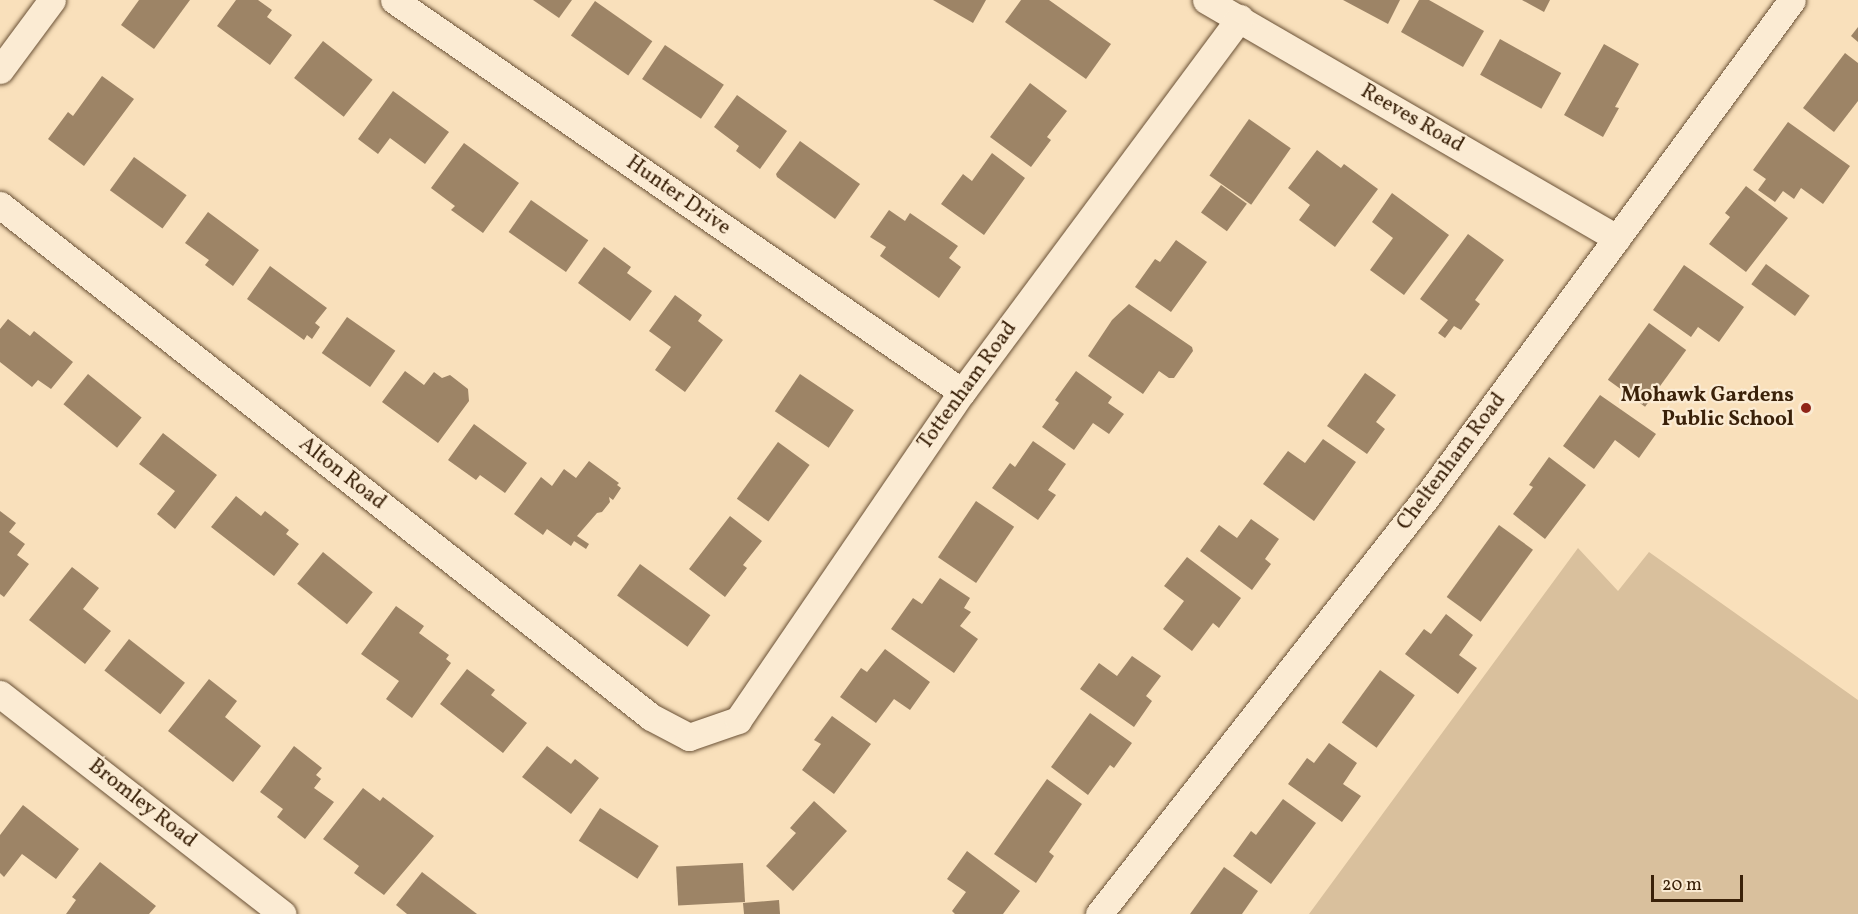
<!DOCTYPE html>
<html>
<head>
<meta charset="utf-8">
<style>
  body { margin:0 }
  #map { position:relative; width:1858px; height:914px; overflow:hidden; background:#f9e0bb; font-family:Vollkorn,serif }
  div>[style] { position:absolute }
  .green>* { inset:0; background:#d9c09d }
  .building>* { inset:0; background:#9d8466; transform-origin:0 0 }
  .roads { filter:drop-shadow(0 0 2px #6a5136) drop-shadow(0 0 2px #6a5136) }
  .street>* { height:27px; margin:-13.5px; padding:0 13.5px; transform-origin:13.5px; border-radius:13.5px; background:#fbebd3 }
  .dots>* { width:16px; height:16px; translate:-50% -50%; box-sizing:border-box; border:3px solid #fbebd3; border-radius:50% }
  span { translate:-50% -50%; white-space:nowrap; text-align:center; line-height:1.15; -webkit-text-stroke:4.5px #fbebd3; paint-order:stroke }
  .street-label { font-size:21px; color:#3a2109 }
  .poi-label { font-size:21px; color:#3a2109; font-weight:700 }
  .right { translate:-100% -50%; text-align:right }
  .scale { position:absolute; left:1651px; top:875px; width:92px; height:27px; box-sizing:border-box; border:3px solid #3a2109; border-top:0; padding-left:8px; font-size:18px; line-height:21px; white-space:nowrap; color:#3a2109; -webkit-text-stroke:4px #fbebd3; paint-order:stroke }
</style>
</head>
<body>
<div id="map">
  <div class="green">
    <i style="clip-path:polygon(1578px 548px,1618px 591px,1649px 552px,1858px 700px,1858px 914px,1309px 914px)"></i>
  </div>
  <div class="building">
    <i style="clip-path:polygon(139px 0,190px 0,154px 49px,121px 25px)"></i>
    <i style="clip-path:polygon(236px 0,258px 0,272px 10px,267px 17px,292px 35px,270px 65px,217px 26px)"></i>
    <i style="clip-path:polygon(533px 0,572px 0,559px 18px)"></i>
    <i style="clip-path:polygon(933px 0,986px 0,973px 23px)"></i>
    <i style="clip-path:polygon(1021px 0,1049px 0,1111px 44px,1086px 79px,1005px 22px)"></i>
    <i style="clip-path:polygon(1343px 0,1400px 0,1388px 24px)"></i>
    <i style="clip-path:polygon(1419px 0,1429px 0,1484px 31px,1463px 67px,1401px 32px)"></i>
    <i style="clip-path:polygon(1522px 0,1550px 0,1544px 12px)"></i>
    <i style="left:595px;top:1px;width:70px;height:42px;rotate:35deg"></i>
    <i style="clip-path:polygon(1858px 27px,1858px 42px,1851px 36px)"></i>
    <i style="left:1500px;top:39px;width:70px;height:41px;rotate:29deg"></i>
    <i style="left:323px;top:41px;width:63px;height:47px;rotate:38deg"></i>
    <i style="clip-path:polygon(1604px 44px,1639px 64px,1615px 107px,1619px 108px,1603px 137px,1564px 115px)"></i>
    <i style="left:665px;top:45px;width:71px;height:41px;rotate:34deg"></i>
    <i style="clip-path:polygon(1845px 53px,1858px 63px,1858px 101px,1834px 132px,1803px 108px)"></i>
    <i style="clip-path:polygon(102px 76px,134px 99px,84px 166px,48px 139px,68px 112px,73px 116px)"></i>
    <i style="clip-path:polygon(1030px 83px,1067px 111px,1047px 137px,1051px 140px,1031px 167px,990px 137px)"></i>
    <i style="clip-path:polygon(393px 91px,449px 132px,425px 164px,390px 138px,378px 154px,358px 139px)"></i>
    <i style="clip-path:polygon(737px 95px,787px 131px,760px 169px,736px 151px,739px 146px,714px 127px)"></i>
    <i style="left:1249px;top:119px;width:51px;height:69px;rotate:35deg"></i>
    <i style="clip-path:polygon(1788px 122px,1850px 166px,1823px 204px,1801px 188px,1794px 199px,1783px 191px,1775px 202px,1758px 190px,1766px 179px,1753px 170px)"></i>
    <i style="clip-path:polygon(800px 141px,860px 184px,835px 219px,777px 177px,776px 174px)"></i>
    <i style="clip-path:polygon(464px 143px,519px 183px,483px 233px,451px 210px,455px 206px,431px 188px)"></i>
    <i style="clip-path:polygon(1317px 150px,1341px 168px,1344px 164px,1378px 189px,1335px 247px,1299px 220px,1310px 205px,1288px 188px)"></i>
    <i style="clip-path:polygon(992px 153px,1025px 178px,984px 235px,941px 204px,963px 174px,972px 181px)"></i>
    <i style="left:134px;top:157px;width:65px;height:41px;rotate:36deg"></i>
    <i style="left:1221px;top:185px;width:32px;height:34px;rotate:36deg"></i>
    <i style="clip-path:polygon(1746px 186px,1788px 218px,1746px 272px,1709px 244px,1730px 217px,1725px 213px)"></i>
    <i style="clip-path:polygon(1392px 193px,1449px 235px,1404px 295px,1370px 270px,1393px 238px,1372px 222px)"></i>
    <i style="left:531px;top:200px;width:70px;height:39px;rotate:35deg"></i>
    <i style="clip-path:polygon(889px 210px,905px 221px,910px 213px,958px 246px,949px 258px,961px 267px,939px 298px,880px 256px,886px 247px,870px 237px)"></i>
    <i style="clip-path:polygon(208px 212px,259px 250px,233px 286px,205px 265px,209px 260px,185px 243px)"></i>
    <i style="clip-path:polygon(1468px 234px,1504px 260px,1475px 300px,1480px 304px,1461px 330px,1454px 326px,1445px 338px,1438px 333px,1448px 320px,1420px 299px)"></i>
    <i style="clip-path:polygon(1176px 240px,1207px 262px,1171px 312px,1135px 287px,1155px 259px,1160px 262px)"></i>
    <i style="clip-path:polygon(604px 247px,631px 267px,627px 273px,652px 291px,630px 321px,578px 283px)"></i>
    <i style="left:1766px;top:264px;width:54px;height:25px;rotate:36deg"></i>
    <i style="clip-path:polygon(1684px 265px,1744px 307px,1719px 342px,1698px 327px,1691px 337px,1653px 310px)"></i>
    <i style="clip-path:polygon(270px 266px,327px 308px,315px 323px,320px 327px,312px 339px,307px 335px,304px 340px,247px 299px)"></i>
    <i style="clip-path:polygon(675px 295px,702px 315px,698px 321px,723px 340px,685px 392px,655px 370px,671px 347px,649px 331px)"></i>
    <i style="clip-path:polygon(1129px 304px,1192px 347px,1193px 351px,1174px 378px,1169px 378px,1159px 371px,1143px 394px,1088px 356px,1112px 320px)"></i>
    <i style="left:347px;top:317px;width:59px;height:44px;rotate:35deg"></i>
    <i style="clip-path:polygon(8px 319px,30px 336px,34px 331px,73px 362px,51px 389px,38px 380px,32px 387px,0 362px,0 329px)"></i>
    <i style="left:1649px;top:323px;width:46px;height:70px;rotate:36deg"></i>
    <i style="clip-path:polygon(405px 371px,424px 385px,434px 372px,442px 378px,450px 375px,468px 389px,469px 401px,438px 443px,382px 402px)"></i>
    <i style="clip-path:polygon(1076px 371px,1112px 397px,1108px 403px,1124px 414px,1109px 434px,1093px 423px,1074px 450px,1042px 427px,1059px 403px,1055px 400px)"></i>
    <i style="clip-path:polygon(1365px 373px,1396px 395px,1376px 422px,1385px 429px,1367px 454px,1327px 426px)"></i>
    <i style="left:88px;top:374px;width:69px;height:39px;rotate:39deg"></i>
    <i style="left:800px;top:374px;width:65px;height:45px;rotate:34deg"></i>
    <i style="clip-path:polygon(1600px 395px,1656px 434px,1639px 458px,1615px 440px,1594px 469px,1563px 446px)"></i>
    <i style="clip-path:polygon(474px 424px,527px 463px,505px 493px,480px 475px,476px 480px,448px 460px)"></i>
    <i style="clip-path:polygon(163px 433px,217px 475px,175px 529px,157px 514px,175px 491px,139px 464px)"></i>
    <i style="clip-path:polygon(1323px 439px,1356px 462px,1314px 521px,1263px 484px,1288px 451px,1305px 463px)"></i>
    <i style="clip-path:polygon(1033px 441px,1066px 464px,1048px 490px,1056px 495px,1038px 520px,992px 488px,1010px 463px,1015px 467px)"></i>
    <i style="left:778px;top:442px;width:39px;height:70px;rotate:36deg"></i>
    <i style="clip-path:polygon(1549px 457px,1586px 485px,1545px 539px,1513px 514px,1533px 487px,1529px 485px)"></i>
    <i style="clip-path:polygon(589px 461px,619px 483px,617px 485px,621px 488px,613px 500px,609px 497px,610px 502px,602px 512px,597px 513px,577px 536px,589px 544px,586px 549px,574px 541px,571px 546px,547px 529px,543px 535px,514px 514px,541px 477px,552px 486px,564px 469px,576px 478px)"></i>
    <i style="clip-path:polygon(236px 496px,261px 516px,265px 511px,289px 530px,286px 534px,299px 544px,274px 576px,211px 527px)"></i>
    <i style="left:976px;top:501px;width:46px;height:68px;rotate:34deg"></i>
    <i style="clip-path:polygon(0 511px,16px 523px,9px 532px,25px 544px,17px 555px,29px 564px,4px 597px,0 594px)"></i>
    <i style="clip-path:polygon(730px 516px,762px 541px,743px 565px,747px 568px,725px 597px,689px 569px)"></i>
    <i style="clip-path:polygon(1251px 519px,1279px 539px,1265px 559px,1271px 564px,1252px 590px,1200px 551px,1219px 525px,1237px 538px)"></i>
    <i style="left:1499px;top:525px;width:42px;height:89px;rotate:36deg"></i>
    <i style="left:323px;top:552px;width:64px;height:41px;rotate:39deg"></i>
    <i style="clip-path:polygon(1187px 557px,1241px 598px,1219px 628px,1213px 623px,1192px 651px,1163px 629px,1184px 601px,1164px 586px)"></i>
    <i style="left:640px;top:564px;width:87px;height:39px;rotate:36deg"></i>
    <i style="clip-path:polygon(72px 567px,99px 588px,83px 609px,111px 631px,85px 664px,29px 620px)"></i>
    <i style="clip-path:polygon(940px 578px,970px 598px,964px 608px,971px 612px,960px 626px,978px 639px,954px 673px,891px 629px,913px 598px,922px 604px)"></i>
    <i style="clip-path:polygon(396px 606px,424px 626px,419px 633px,449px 655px,446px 659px,451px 663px,412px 718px,386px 699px,399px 681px,361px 654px)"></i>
    <i style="clip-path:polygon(1446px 614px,1473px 635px,1459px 655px,1477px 668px,1458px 694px,1405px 654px,1424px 629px,1431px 634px)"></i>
    <i style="left:129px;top:639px;width:71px;height:40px;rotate:38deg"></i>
    <i style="clip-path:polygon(885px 649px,930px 682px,910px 710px,894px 699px,876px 723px,840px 697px,861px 668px,867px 672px)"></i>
    <i style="clip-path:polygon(1132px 656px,1161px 676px,1146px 696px,1152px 701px,1134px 727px,1080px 689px,1099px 663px,1117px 676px)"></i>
    <i style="clip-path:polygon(467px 669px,495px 690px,491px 695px,527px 723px,503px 753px,440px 704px)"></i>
    <i style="left:1380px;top:670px;width:43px;height:65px;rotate:36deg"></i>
    <i style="clip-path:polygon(209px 679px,237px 701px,225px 717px,261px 746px,233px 782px,168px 731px)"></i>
    <i style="clip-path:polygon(1090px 713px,1132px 743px,1114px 768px,1110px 765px,1088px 795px,1051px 767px)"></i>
    <i style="clip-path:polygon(832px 716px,871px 744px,834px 794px,802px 770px,821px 744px,814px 740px)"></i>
    <i style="clip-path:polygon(1329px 743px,1357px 763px,1343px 784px,1361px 796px,1342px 822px,1288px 784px,1307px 758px,1314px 763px)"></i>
    <i style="clip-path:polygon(294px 746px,322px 768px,316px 775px,321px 779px,314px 788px,334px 802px,305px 839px,277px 817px,283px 809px,260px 792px)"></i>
    <i style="clip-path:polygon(547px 746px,571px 764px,575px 759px,599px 778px,571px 814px,522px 777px)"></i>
    <i style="clip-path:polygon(1047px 779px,1082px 804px,1049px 852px,1054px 856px,1036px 883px,994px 854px)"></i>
    <i style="clip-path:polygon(363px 788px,380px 801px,383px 797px,434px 836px,384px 895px,354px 873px,359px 866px,323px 839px)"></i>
    <i style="clip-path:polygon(1283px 799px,1316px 823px,1271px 884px,1233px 856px,1251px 831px,1256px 835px)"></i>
    <i style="clip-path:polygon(814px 801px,847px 831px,793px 891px,766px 866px,796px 833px,790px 828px)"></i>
    <i style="clip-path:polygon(23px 805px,79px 849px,56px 879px,22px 854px,4px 877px,0 873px,0 835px)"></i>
    <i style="left:600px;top:808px;width:70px;height:39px;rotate:33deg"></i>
    <i style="clip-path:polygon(967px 851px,1020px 891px,1003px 914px,955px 914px,952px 911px,966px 892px,947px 879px)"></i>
    <i style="clip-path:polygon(100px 862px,156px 906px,149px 914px,66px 914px,76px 900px,72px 897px)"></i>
    <i style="left:743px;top:863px;width:39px;height:67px;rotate:87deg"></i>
    <i style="clip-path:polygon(1224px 867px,1258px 891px,1242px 914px,1190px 914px)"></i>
    <i style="clip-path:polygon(422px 872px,477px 914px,407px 914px,396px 905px)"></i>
    <i style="clip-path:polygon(779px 900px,780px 914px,744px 914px,743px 903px)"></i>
  </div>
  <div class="roads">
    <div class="street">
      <i style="left:394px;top:0;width:690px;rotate:34.61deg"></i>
      <i style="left:1206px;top:0;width:475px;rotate:30.1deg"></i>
      <i style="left:0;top:70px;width:87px;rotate:-53.4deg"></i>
      <i style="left:0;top:205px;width:828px;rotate:38.18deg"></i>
      <i style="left:651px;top:717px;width:43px;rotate:27.8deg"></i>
      <i style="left:689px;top:737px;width:52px;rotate:-19.1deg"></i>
      <i style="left:738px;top:720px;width:397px;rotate:-55.7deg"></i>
      <i style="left:962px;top:392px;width:466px;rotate:-53.4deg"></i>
      <i style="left:0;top:694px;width:358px;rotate:37.9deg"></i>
      <i style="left:1099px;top:914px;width:528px;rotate:-51.85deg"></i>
      <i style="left:1425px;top:499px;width:619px;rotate:-53.67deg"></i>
    </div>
  </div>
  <div class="dots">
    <i style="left:1806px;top:408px;background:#8f2418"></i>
  </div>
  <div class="street-label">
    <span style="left:1412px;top:119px;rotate:30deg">Reeves Road</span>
    <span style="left:678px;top:196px;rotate:35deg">Hunter Drive</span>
    <span style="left:968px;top:386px;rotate:-54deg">Tottenham Road</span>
    <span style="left:1452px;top:462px;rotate:-53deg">Cheltenham Road</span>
    <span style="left:342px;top:474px;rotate:38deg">Alton Road</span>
    <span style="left:142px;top:804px;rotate:38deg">Bromley Road</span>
  </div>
  <div class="poi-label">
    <span class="right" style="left:1794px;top:408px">Mohawk Gardens<br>Public School</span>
  </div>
  <div class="scale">20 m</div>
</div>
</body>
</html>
